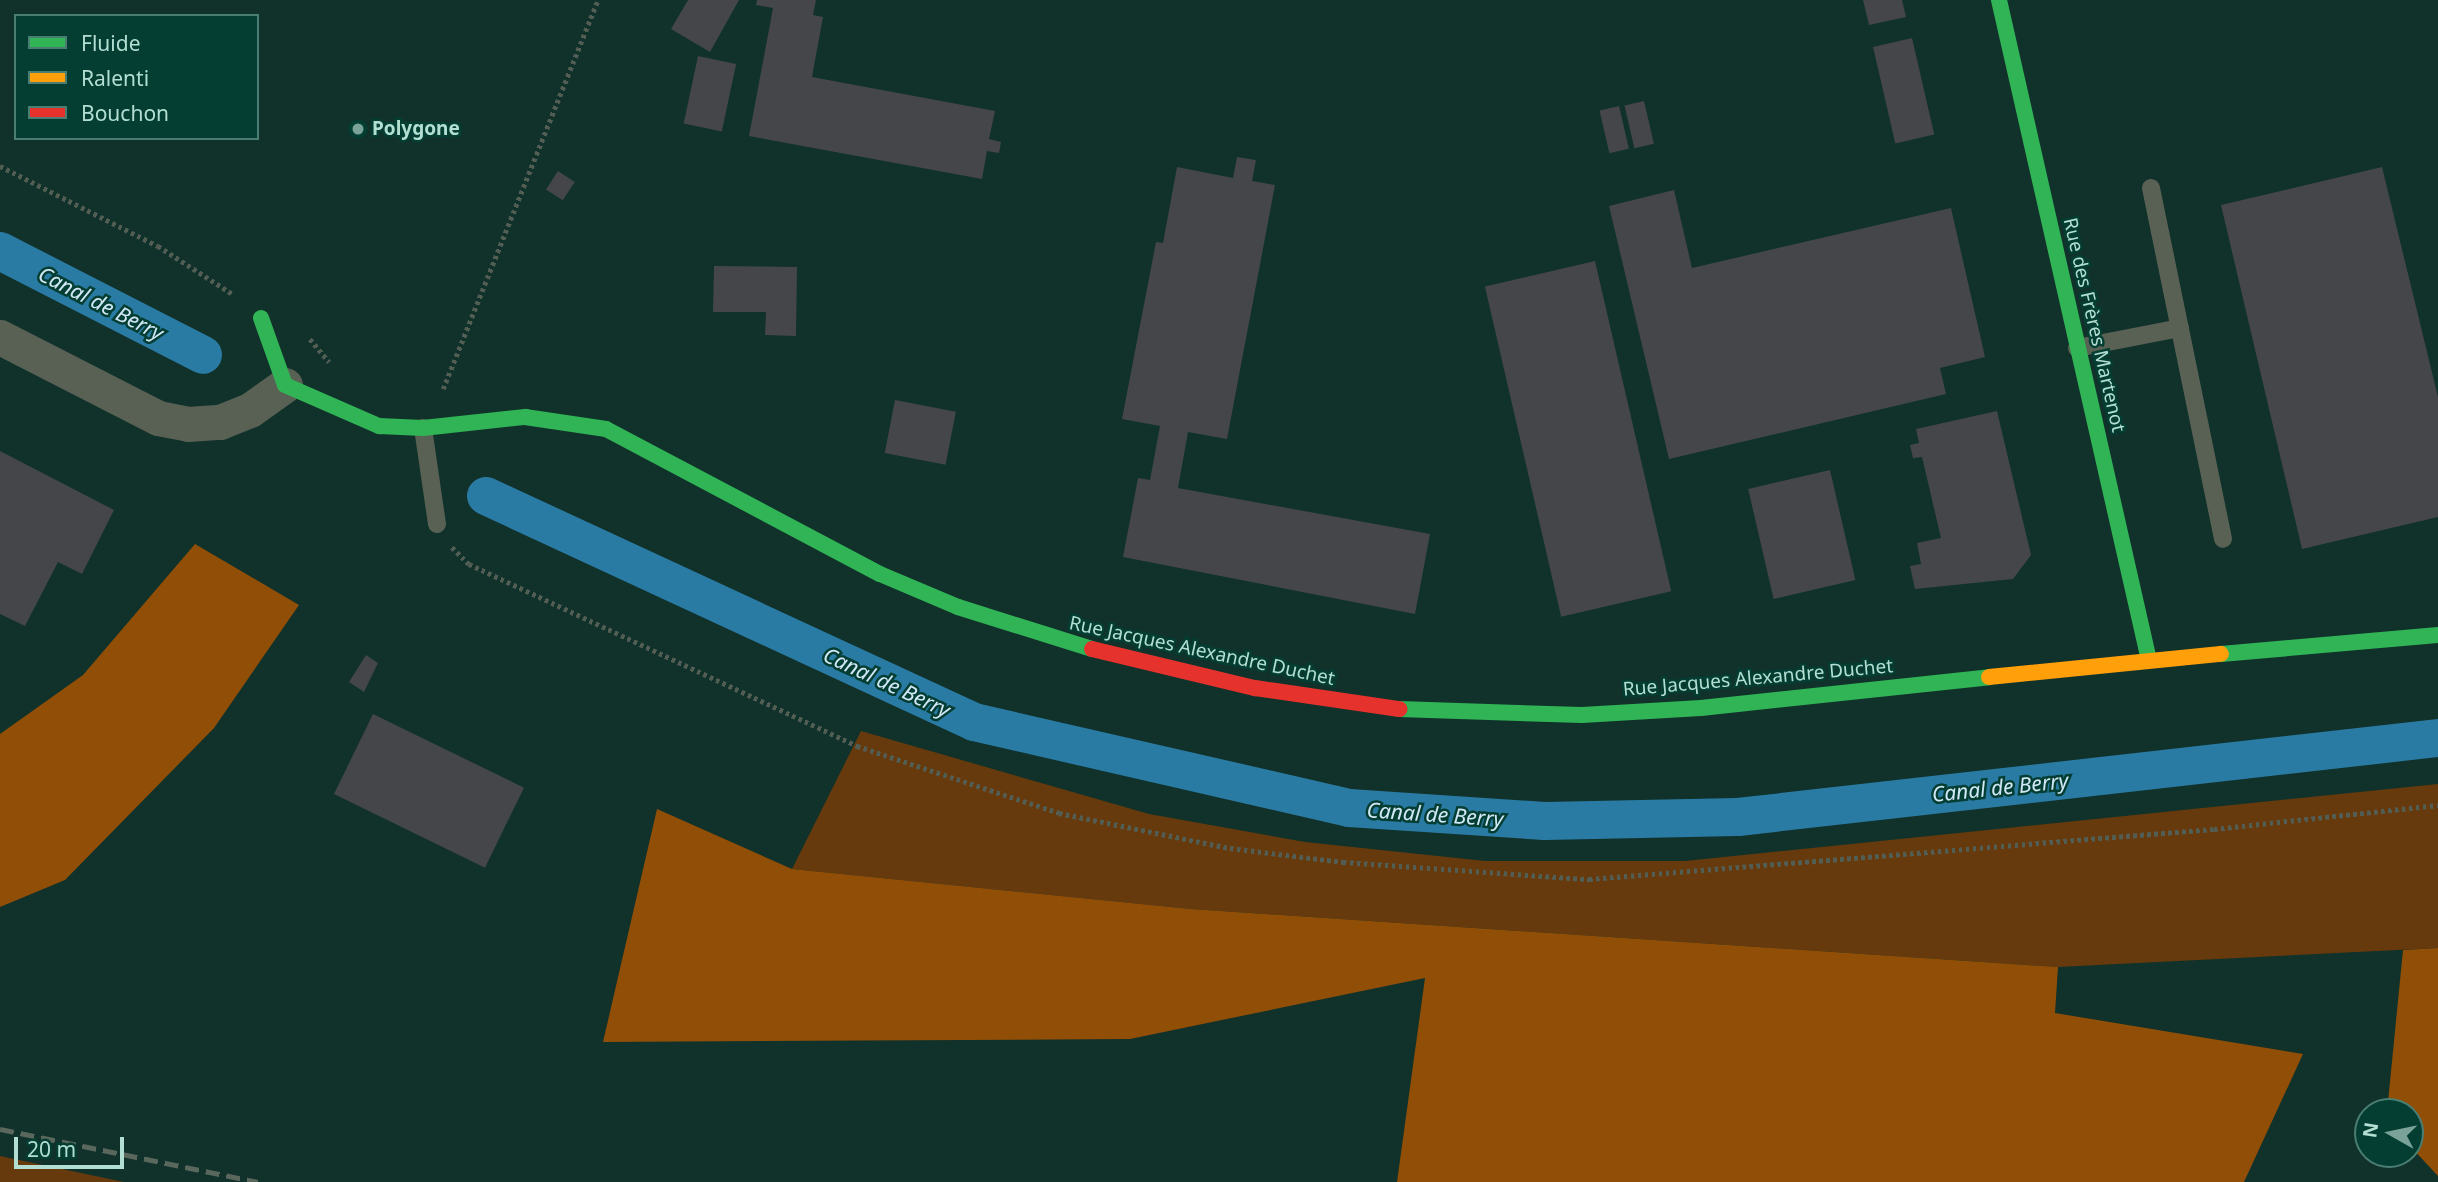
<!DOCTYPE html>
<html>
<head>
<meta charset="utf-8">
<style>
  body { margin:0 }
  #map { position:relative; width:2438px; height:1182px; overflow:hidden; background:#11312b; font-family:"Noto Sans",sans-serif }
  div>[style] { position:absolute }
  .green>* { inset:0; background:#663a0c }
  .forest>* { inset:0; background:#904e06 }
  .canal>* { height:38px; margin:-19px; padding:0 19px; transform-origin:19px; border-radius:19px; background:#2a7ba3 }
  .building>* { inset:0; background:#44464a; transform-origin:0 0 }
  .path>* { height:4.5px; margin-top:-2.25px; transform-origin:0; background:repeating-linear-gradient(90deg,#525e54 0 3.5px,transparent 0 7px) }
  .lane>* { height:18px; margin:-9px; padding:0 9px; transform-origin:9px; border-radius:9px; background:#586154 }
  .street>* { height:35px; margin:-17.5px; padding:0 17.5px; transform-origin:17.5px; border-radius:17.5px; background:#586154 }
  .fast>* { height:16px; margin:-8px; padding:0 8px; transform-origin:8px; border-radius:8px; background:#30b455 }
  .slow>* { height:16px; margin:-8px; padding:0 8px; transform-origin:8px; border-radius:8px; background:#ff9f0a }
  .jam>* { height:16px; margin:-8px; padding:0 8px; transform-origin:8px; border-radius:8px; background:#e5322d }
  .rail>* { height:5px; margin-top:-2.5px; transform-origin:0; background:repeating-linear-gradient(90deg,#5a675c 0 14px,transparent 0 21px) }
  .dots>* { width:19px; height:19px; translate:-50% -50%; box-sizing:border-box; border:4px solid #043e33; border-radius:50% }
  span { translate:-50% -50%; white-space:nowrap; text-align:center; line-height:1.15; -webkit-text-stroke:5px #043e33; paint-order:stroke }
  .poi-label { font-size:19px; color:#b3dfd2; font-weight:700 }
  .left { translate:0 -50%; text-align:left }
  .street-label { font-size:19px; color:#b3dfd2 }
  .water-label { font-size:21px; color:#d1e8f7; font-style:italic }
  .legend { position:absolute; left:14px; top:14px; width:245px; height:126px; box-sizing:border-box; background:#043e33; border:2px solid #4a7e73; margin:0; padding:9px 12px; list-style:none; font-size:21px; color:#b3dfd2 }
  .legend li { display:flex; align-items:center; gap:14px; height:35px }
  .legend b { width:35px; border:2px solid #4a7e73 }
  .north { position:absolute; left:2354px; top:1098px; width:70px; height:70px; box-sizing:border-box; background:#043e33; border:2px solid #4a7e73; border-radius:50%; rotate:279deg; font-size:19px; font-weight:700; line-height:28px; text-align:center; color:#b3dfd2 }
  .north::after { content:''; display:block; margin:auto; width:24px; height:32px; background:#7aa298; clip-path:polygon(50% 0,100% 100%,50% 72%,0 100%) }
  .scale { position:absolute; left:14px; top:1137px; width:110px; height:32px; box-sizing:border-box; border:4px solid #b3dfd2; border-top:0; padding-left:9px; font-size:21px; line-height:24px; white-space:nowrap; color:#b3dfd2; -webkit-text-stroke:5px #043e33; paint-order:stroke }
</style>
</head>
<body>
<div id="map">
  <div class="green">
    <i style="clip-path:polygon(861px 731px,1149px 814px,1305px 842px,1485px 861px,1685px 861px,2438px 784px,2438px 948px,2058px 967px,1191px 909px,792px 869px)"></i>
    <i style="clip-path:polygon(0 1156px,124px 1182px,0 1182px)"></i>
  </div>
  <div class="forest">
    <i style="clip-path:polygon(195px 544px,299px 605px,214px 728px,65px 880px,0 907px,0 734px,83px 675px)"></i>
    <i style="clip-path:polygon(657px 809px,792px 869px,1191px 909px,2058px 967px,2055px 1013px,2303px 1054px,2244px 1182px,1397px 1182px,1425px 978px,1130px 1039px,603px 1042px)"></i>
    <i style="clip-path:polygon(2438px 948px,2438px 1176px,2410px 1146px,2410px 1112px,2387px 1112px,2403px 950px)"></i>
  </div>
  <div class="canal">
    <i style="left:0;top:251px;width:228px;rotate:27.1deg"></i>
    <i style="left:486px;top:496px;width:538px;rotate:24.85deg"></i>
    <i style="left:974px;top:722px;width:385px;rotate:12.9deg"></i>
    <i style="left:1349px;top:808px;width:196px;rotate:3.8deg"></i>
    <i style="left:1545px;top:821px;width:193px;rotate:-1.2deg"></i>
    <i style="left:1738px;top:817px;width:704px;rotate:-6.44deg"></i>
  </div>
  <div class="building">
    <i style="clip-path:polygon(688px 0,739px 0,710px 52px,671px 29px)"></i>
    <i style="clip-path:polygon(757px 0,816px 0,813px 15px,823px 17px,812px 77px,995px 111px,989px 139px,1001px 142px,999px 153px,987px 151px,982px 179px,749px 136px,773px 8px,756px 5px)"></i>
    <i style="clip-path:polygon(1863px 0,1902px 0,1906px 17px,1869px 25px)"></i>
    <i style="left:1912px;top:38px;width:99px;height:40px;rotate:77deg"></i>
    <i style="left:698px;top:56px;width:39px;height:69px;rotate:12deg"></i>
    <i style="left:1644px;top:101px;width:44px;height:20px;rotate:77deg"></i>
    <i style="left:1619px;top:106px;width:44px;height:20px;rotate:77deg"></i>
    <i style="clip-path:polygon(1237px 157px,1256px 160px,1252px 181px,1275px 185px,1227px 439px,1188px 432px,1178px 488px,1430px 534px,1415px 614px,1123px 557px,1138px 478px,1150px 480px,1160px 426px,1122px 419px,1156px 242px,1163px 243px,1177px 167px,1233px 178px)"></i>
    <i style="clip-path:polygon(2382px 167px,2438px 397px,2438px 517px,2302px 549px,2221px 205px)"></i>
    <i style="left:558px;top:171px;width:20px;height:22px;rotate:33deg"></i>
    <i style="clip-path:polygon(1674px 190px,1692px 268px,1951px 208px,1985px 357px,1940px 368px,1946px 394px,1669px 459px,1609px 206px)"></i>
    <i style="left:1595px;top:261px;width:339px;height:113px;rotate:77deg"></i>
    <i style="clip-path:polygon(714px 266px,797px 267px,796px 336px,765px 335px,766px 312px,713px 312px)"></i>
    <i style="left:895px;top:400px;width:62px;height:54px;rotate:11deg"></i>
    <i style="clip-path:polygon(1997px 411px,2031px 555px,2013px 579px,1915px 589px,1910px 566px,1921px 564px,1917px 543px,1941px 538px,1922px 457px,1913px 458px,1910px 445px,1919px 443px,1916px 429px)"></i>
    <i style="clip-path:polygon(0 451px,114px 510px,82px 574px,58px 562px,25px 626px,0 614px)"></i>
    <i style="left:1830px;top:470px;width:113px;height:84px;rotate:77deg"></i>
    <i style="clip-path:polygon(366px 655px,378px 663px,364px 692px,349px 682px)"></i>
    <i style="left:373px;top:714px;width:168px;height:89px;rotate:26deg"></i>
  </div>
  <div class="path">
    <i style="left:0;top:166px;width:177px;rotate:26.9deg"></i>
    <i style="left:158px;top:246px;width:90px;rotate:32.8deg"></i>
    <i style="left:310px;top:339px;width:30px;rotate:50deg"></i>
    <i style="left:443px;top:389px;width:419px;rotate:-68.3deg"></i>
    <i style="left:452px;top:547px;width:24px;rotate:45deg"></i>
    <i style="left:469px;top:564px;width:429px;rotate:25.1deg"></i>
    <i style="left:857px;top:746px;width:213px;rotate:18.3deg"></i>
    <i style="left:1059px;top:813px;width:175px;rotate:11.6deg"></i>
    <i style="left:1230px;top:848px;width:114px;rotate:7.1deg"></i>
    <i style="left:1343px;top:862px;width:247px;rotate:4deg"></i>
    <i style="left:1589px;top:879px;width:627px;rotate:-4.57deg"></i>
    <i style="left:2214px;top:829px;width:225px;rotate:-6.1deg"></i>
  </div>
  <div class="lane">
    <i style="left:2151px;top:188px;width:358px;rotate:78.4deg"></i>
    <i style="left:2077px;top:348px;width:105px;rotate:-11deg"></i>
    <i style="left:423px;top:428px;width:97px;rotate:81.7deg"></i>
  </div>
  <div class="street">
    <i style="left:0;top:337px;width:178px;rotate:27.1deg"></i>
    <i style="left:158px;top:418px;width:31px;rotate:11deg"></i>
    <i style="left:188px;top:424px;width:32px;rotate:-4deg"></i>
    <i style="left:220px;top:422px;width:32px;rotate:-22deg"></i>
    <i style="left:250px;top:410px;width:43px;rotate:-35.5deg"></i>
  </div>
  <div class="fast">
    <i style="left:1999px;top:0;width:677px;rotate:77.2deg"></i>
    <i style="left:261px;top:318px;width:71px;rotate:70.3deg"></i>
    <i style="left:285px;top:385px;width:103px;rotate:23.6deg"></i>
    <i style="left:379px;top:426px;width:44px;rotate:2.6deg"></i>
    <i style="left:423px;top:428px;width:103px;rotate:-6.2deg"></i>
    <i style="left:525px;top:417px;width:82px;rotate:8.4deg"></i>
    <i style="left:606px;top:429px;width:310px;rotate:27.9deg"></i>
    <i style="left:880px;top:574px;width:85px;rotate:22.9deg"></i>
    <i style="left:958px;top:607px;width:140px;rotate:17.4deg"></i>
    <i style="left:2221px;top:654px;width:218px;rotate:-5deg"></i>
    <i style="left:1399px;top:709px;width:183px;rotate:1.9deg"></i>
    <i style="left:1582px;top:715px;width:119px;rotate:-3.4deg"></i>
    <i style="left:1701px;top:708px;width:290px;rotate:-6.1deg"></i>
  </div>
  <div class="slow">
    <i style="left:1989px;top:677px;width:233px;rotate:-5.7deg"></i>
  </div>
  <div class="jam">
    <i style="left:1092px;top:649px;width:168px;rotate:13.5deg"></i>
    <i style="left:1255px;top:688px;width:146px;rotate:8.3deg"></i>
  </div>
  <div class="rail">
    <i style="left:0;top:1129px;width:263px;rotate:11.6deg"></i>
  </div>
  <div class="dots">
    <i style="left:358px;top:129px;background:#7aa298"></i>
  </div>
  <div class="poi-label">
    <span class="left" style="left:372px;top:129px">Polygone</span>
  </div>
  <div class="street-label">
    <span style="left:2094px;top:325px;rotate:77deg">Rue des Frères Martenot</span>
    <span style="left:1202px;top:651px;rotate:12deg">Rue Jacques Alexandre Duchet</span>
    <span style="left:1758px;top:678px;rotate:-5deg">Rue Jacques Alexandre Duchet</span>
  </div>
  <div class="water-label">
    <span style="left:101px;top:303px;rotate:27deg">Canal de Berry</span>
    <span style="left:887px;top:682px;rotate:25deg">Canal de Berry</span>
    <span style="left:2000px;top:787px;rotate:-6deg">Canal de Berry</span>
    <span style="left:1435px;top:814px;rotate:4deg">Canal de Berry</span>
  </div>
  <ul class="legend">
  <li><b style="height:9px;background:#30b455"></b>Fluide</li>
  <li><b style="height:9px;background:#ff9f0a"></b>Ralenti</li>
  <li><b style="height:9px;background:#e5322d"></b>Bouchon</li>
  </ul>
  <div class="north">N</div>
  <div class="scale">20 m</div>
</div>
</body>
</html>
